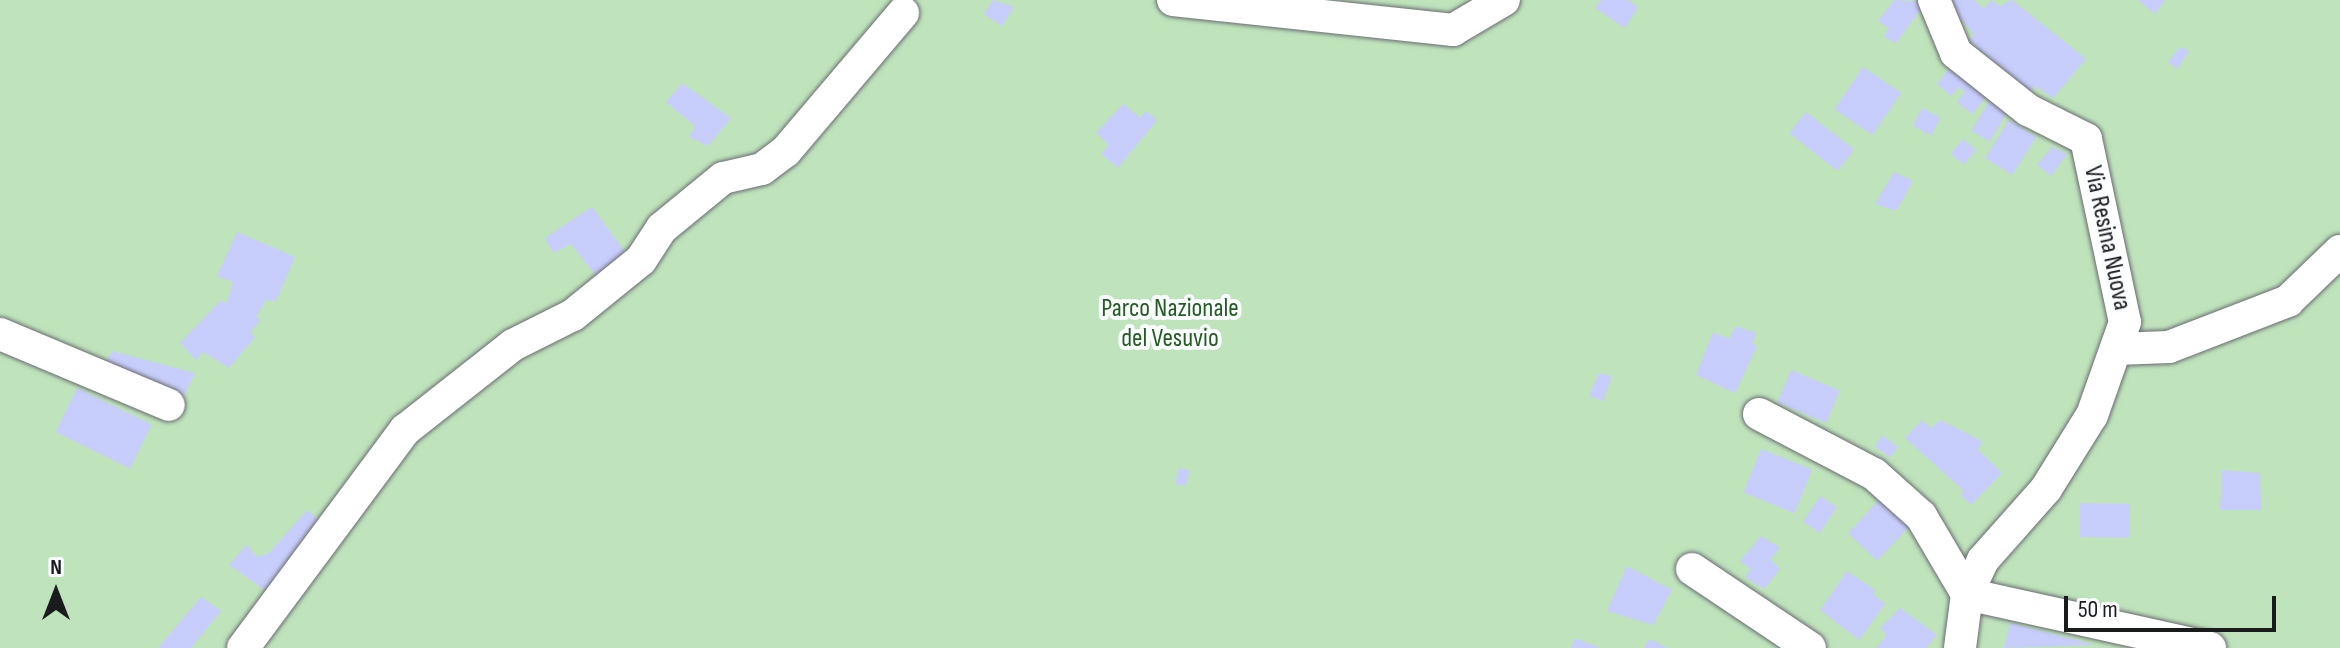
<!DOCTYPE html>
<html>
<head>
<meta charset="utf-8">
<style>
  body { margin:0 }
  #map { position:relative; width:2340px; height:648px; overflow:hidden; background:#edeef5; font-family:"Sofia Sans Condensed",sans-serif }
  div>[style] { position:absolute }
  .green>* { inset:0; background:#bfe4bc; transform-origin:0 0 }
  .building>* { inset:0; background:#c7cefb; transform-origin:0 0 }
  .roads { filter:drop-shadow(0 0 2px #6b6c72) drop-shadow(0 0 2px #6b6c72) }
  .minor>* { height:32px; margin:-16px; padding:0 16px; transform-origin:16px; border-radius:16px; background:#fff }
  span { translate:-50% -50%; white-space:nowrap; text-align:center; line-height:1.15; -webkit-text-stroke:8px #fbfcff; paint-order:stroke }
  .street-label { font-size:26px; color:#1a1b1d }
  .park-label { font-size:26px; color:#245c21 }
  .north { position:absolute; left:16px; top:552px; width:80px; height:80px; -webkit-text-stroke:6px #fbfcff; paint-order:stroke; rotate:0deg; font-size:22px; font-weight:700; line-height:32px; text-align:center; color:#1a1b1d }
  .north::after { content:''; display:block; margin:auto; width:28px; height:36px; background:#1a1b1d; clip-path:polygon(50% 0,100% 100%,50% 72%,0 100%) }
  .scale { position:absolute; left:2064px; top:596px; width:212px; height:36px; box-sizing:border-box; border:4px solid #1a1b1d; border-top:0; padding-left:10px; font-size:24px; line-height:28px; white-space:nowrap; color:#1a1b1d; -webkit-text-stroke:6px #fbfcff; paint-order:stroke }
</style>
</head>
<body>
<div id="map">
  <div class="green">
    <i style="left:0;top:0;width:2340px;height:648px"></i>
  </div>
  <div class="building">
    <i style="clip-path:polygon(993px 0,1014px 7px,1002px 26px,984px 14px)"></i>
    <i style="clip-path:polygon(1601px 0,1628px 0,1638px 7px,1625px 28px,1595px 8px)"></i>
    <i style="clip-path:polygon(1894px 0,1926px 2px,1896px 43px,1884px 37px,1889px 28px,1878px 21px)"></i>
    <i style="clip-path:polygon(1953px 0,1974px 0,1984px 9px,1991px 0,2000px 6px,2012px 0,2086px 59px,2053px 98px,2035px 86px,2031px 92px,1969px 41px,1974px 34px,1948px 5px)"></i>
    <i style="clip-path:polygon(2138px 0,2165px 0,2155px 14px)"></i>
    <i style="clip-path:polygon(2180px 47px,2189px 51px,2177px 69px,2168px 62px)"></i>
    <i style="clip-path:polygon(1951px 66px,1987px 96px,1972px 114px,1957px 102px,1965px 92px,1959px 87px,1951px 96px,1937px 84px)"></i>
    <i style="left:1863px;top:67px;width:46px;height:51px;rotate:34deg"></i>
    <i style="clip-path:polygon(682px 83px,731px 118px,708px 146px,689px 137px,695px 126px,666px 102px)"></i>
    <i style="left:1990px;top:100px;width:21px;height:36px;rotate:31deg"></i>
    <i style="clip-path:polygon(1123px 104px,1140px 118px,1146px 111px,1157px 120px,1118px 168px,1101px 154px,1109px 145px,1096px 133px)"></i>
    <i style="left:1922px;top:108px;width:21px;height:20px;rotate:28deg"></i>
    <i style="left:1806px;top:112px;width:61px;height:27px;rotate:38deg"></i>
    <i style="left:2009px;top:120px;width:32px;height:45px;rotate:32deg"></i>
    <i style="left:1963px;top:139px;width:17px;height:19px;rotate:40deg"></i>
    <i style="clip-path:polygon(2052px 147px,2067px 154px,2051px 176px,2037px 165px)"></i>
    <i style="clip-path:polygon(1894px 172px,1913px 181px,1896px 211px,1875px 204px)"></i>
    <i style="clip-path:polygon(592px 207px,631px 260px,605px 287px,571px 244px,553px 253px,545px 238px)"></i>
    <i style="clip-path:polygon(237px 232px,295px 257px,276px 301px,266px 300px,256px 317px,261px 320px,250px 332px,255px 337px,229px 368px,203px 352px,196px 360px,180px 343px,220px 301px,227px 303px,233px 282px,217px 276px)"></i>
    <i style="clip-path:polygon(1736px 326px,1756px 333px,1752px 344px,1757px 346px,1735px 393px,1696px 375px,1713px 332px,1729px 339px)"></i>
    <i style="clip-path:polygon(112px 351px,195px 373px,184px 396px,102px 370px)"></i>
    <i style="left:1791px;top:370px;width:53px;height:35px;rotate:23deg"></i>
    <i style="clip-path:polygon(1599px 373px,1612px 376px,1603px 401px,1589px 396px)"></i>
    <i style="left:77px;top:388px;width:83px;height:49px;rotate:26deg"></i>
    <i style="clip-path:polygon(1922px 420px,1931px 428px,1941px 420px,1983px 442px,1977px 449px,2002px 473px,1971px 505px,1960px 495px,1964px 491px,1905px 438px)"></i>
    <i style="clip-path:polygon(1882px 435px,1898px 447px,1890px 457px,1875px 447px)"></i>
    <i style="left:1761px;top:449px;width:55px;height:47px;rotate:22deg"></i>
    <i style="left:1179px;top:468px;width:11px;height:16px;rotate:15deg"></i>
    <i style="clip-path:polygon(2222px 470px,2260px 473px,2261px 510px,2220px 510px)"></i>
    <i style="left:1820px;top:496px;width:20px;height:31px;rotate:33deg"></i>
    <i style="left:1880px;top:499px;width:40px;height:47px;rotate:43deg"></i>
    <i style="left:2080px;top:503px;width:50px;height:34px;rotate:1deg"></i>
    <i style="clip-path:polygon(307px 510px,327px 526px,269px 593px,229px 565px,246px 545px,257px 557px,269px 553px)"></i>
    <i style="clip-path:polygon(1761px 536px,1780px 548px,1770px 559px,1780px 569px,1764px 589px,1745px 577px,1751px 569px,1740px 561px)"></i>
    <i style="clip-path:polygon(1627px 566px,1672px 590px,1653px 625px,1607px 611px)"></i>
    <i style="clip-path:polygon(1847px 571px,1875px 590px,1873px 594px,1885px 604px,1859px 640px,1820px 610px)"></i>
    <i style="clip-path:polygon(201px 597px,221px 611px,191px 648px,158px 648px)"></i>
    <i style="clip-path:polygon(1900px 608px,1937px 635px,1926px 648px,1876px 648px,1887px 635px,1880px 628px)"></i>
    <i style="clip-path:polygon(2010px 623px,2095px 645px,2004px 648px)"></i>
    <i style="clip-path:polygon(1575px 638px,1601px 648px,1571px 648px)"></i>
    <i style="clip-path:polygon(1649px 639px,1668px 648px,1644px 648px)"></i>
  </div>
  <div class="roads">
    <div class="minor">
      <i style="left:1173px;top:0;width:282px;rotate:6.1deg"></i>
      <i style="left:1453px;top:30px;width:59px;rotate:-30.5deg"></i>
      <i style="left:1934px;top:0;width:57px;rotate:67.5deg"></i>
      <i style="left:1956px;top:53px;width:92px;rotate:38.4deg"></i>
      <i style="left:2028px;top:110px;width:65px;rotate:26.6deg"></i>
      <i style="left:2086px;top:139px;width:187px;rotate:78deg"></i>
      <i style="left:2125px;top:322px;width:99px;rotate:109.5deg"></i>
      <i style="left:2092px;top:415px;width:87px;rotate:121.9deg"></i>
      <i style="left:2046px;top:489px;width:95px;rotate:131.6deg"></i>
      <i style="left:1983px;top:560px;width:38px;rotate:115deg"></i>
      <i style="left:1967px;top:594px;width:54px;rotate:97.4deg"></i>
      <i style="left:0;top:334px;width:183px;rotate:22.8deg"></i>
      <i style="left:2116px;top:349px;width:53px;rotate:-2.2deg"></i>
      <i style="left:2169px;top:347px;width:128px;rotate:-21.1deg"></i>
      <i style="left:2288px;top:301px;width:72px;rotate:-43.9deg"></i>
      <i style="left:1759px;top:414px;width:130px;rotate:27.6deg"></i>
      <i style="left:1874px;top:474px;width:63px;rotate:41.8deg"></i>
      <i style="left:1921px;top:516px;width:91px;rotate:59.5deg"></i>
      <i style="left:1967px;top:594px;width:249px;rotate:12.5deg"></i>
      <i style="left:1692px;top:569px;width:142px;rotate:33.8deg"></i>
      <i style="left:243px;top:648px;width:272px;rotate:-53.4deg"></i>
      <i style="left:405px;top:430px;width:137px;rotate:-38.2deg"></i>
      <i style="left:513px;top:345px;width:67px;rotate:-26.6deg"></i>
      <i style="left:573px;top:315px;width:87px;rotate:-39deg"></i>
      <i style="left:641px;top:260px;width:38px;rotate:-57deg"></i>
      <i style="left:662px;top:228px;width:79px;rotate:-39.3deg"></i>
      <i style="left:723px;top:178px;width:40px;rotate:-13deg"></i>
      <i style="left:762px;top:169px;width:30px;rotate:-37deg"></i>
      <i style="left:786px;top:151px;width:181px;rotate:-49.7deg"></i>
    </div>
  </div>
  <div class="street-label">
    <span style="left:2107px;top:238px;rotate:78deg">Via Resina Nuova</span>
  </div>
  <div class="park-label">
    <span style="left:1170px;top:324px">Parco Nazionale<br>del Vesuvio</span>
  </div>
  <div class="north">N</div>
  <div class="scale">50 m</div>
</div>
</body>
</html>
